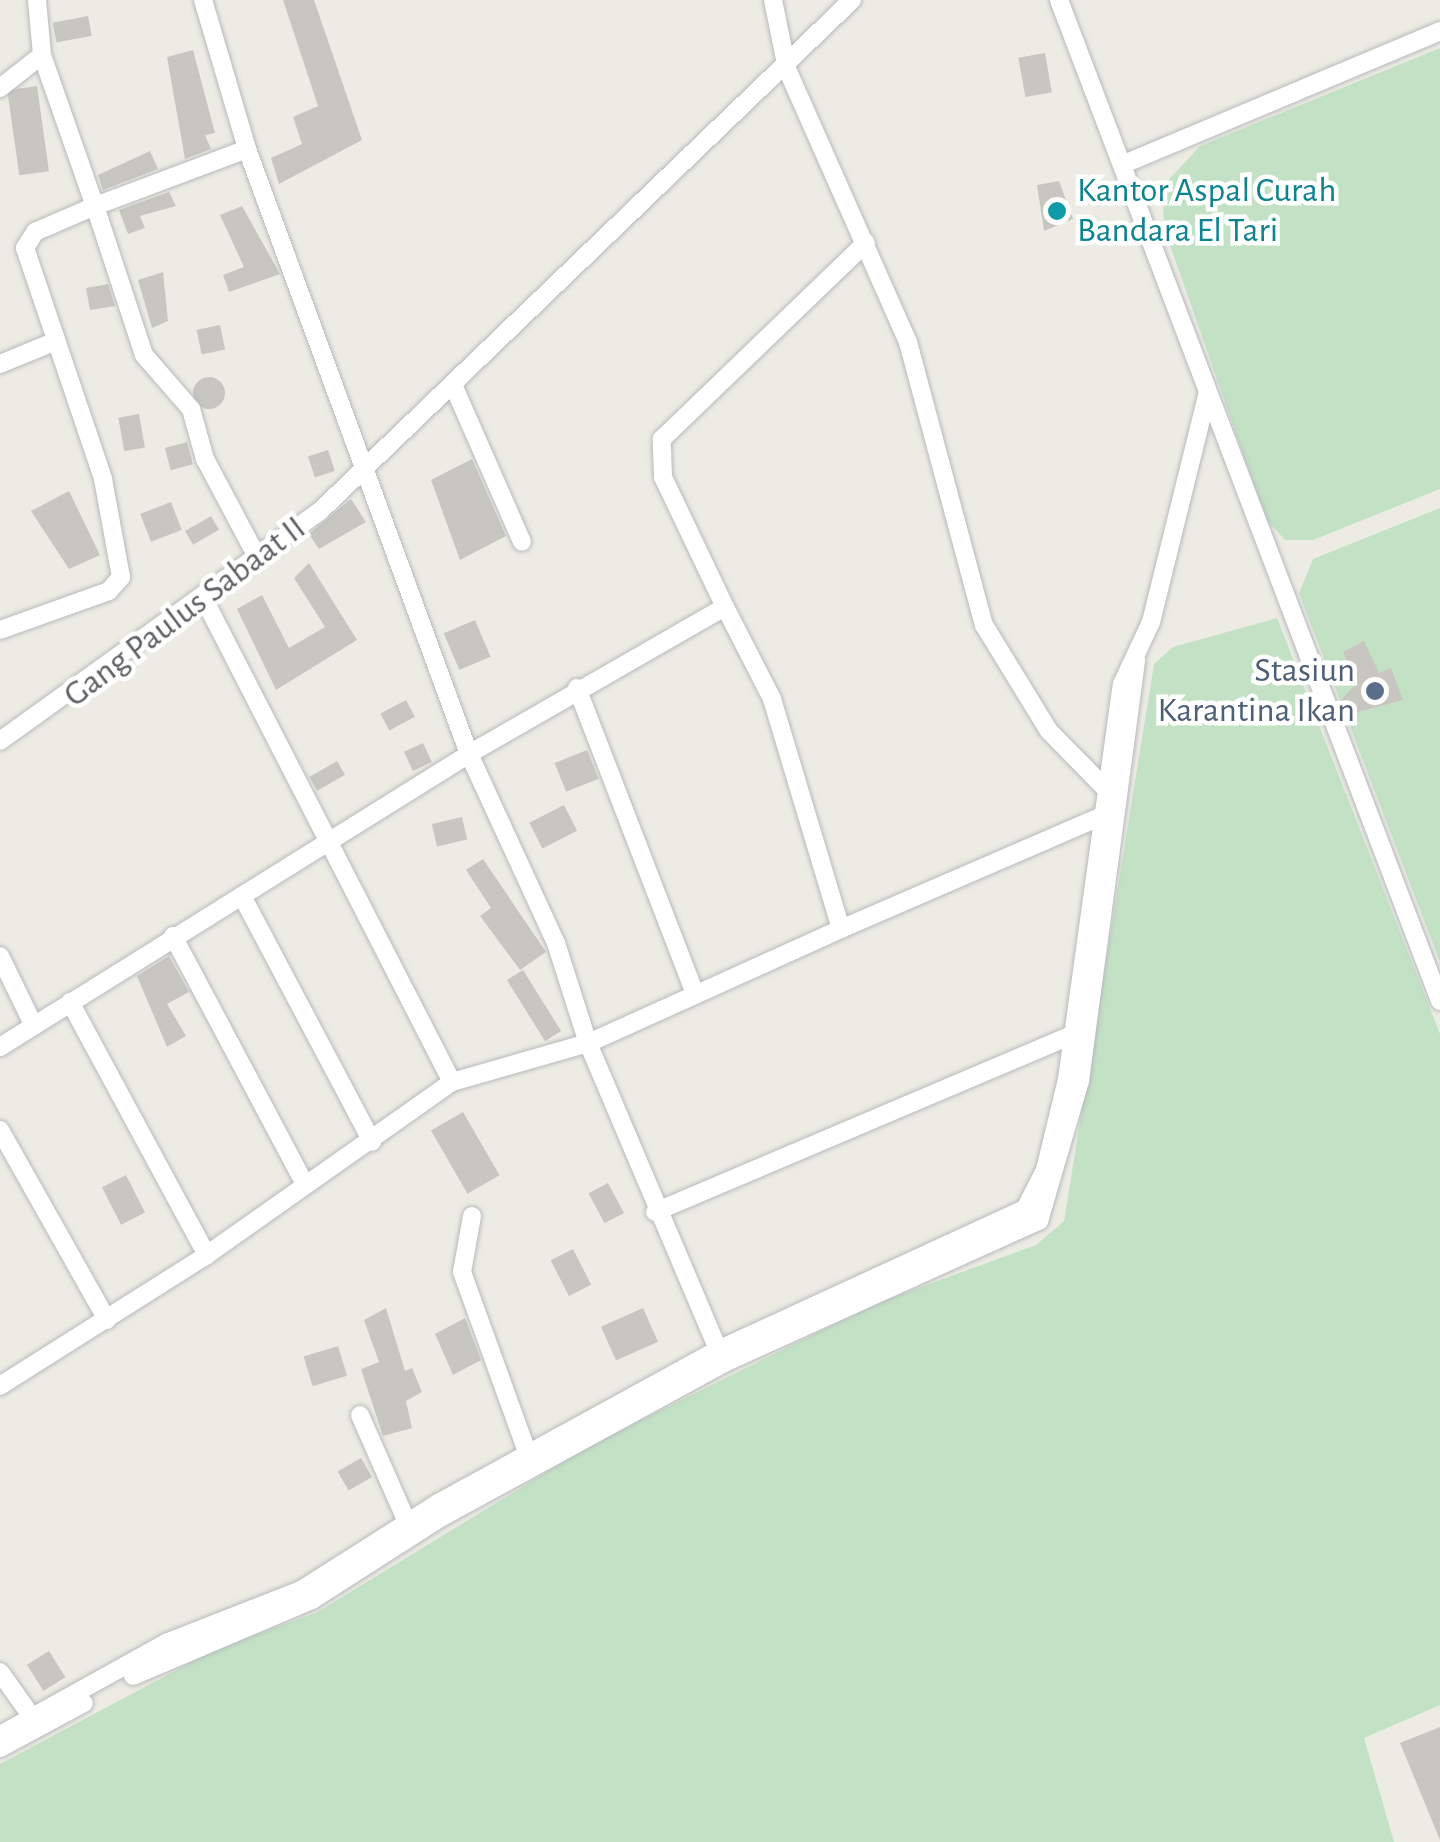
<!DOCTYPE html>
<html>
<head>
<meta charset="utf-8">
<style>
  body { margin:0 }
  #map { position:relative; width:1440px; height:1842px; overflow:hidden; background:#edece4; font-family:"Alegreya Sans",sans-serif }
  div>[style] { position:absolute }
  .green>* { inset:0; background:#c3e2c5 }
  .building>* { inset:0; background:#c8c6c1; transform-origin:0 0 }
  .round { border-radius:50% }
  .roads { filter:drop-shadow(0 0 2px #b6b9bd) drop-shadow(0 0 2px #b6b9bd) }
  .minor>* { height:18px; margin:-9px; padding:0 9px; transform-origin:9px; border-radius:9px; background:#fff }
  .dots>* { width:28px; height:28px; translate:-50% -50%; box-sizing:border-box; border:5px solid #fff; border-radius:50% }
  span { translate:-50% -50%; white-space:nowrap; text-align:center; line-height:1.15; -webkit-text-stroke:9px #fff; paint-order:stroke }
  .culture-label { font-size:35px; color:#0d838f }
  .left { translate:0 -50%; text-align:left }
  .street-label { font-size:35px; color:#5c5f63 }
  .service-label { font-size:35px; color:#4e5e75 }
  .right { translate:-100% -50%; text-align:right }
</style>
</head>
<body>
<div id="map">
  <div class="green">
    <i style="clip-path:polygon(1440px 48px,1440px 489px,1313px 540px,1285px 540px,1266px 519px,1164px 228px,1163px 186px,1200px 146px)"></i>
    <i style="clip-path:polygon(1440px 508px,1440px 962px,1299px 593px,1313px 559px)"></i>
    <i style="clip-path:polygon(1277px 618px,1440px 1034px,1440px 1705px,1364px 1738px,1394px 1842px,0 1842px,0 1764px,220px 1647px,316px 1613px,591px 1445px,875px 1304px,1036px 1245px,1064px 1221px,1154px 664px,1173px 647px)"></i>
  </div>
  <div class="building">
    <i style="clip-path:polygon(283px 0,314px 0,362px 140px,279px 184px,271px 158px,302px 144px,293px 117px,318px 106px)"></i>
    <i style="left:88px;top:16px;width:20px;height:36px;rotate:79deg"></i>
    <i style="clip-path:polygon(193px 50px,215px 133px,205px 135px,211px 149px,185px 159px,167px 57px)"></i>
    <i style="left:1045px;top:53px;width:40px;height:27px;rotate:80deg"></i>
    <i style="left:37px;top:86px;width:86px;height:30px;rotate:82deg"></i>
    <i style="clip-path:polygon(150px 151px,158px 169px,103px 190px,98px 175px)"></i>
    <i style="clip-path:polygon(1059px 181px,1073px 219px,1044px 231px,1037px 185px)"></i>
    <i style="clip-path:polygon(169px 192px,176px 206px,140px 216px,145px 228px,128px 234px,119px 210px)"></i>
    <i style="clip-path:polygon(242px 206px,280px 274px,229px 292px,223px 275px,244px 267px,220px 215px)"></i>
    <i style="clip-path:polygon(163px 272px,168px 321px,152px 328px,138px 280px)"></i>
    <i style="clip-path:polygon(108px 284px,115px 306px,90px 310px,86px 288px)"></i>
    <i style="left:220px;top:325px;width:25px;height:24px;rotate:78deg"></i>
    <i class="round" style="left:193px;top:377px;width:32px;height:32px"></i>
    <i style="left:139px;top:414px;width:34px;height:21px;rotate:80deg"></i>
    <i style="left:187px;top:442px;width:23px;height:23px;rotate:75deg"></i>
    <i style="left:328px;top:450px;width:22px;height:21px;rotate:72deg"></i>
    <i style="clip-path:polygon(472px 459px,506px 536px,460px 560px,431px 480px)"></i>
    <i style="clip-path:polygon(69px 491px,100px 555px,69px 569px,31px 511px)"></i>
    <i style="clip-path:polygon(351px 499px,366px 522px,319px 549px,309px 534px)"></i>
    <i style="left:171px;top:502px;width:30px;height:33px;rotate:69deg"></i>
    <i style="left:211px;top:516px;width:16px;height:30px;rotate:60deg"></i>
    <i style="clip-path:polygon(309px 563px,357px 640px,276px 690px,237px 609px,262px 595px,289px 648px,325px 627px,294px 578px)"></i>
    <i style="left:475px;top:620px;width:40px;height:34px;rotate:67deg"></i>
    <i style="clip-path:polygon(1364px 641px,1379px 673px,1391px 668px,1403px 700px,1347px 715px,1341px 700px,1356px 684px,1343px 652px)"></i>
    <i style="left:406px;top:700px;width:19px;height:29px;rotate:62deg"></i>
    <i style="left:423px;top:743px;width:21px;height:21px;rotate:65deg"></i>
    <i style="left:587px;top:750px;width:31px;height:35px;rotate:68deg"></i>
    <i style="left:337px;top:761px;width:16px;height:32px;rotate:60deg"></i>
    <i style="left:564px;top:805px;width:29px;height:39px;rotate:63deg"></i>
    <i style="left:462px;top:817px;width:23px;height:31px;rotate:77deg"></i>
    <i style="clip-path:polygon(483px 859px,546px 952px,520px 970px,480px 916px,491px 908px,466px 870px)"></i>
    <i style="clip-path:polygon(169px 956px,189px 992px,167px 1004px,186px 1036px,167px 1047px,137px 976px)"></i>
    <i style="left:523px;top:970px;width:72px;height:19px;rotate:58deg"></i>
    <i style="left:463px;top:1112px;width:73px;height:37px;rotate:60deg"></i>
    <i style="left:126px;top:1175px;width:42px;height:27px;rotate:63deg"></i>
    <i style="left:608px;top:1183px;width:34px;height:22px;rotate:62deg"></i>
    <i style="left:573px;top:1249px;width:40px;height:25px;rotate:63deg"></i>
    <i style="clip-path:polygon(386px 1308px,405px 1371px,412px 1368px,422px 1392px,406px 1401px,412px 1428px,383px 1436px,361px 1369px,379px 1362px,364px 1320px)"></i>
    <i style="left:643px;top:1308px;width:37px;height:46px;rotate:66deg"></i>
    <i style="clip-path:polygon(465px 1318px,481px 1360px,453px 1375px,435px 1334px)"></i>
    <i style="left:338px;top:1346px;width:31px;height:36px;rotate:73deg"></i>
    <i style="left:361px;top:1458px;width:22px;height:27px;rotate:60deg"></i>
    <i style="left:49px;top:1651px;width:31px;height:26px;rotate:58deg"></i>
    <i style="clip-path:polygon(1440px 1727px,1440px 1840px,1400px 1743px)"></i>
  </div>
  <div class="roads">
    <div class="minor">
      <i style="left:37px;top:0;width:55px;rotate:84.8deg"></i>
      <i style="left:203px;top:0;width:155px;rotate:73.5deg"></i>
      <i style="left:247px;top:149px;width:644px;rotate:69.85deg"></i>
      <i style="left:469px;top:754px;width:295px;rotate:-29.9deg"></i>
      <i style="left:725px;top:607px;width:103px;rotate:62.9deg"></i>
      <i style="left:772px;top:699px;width:240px;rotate:73.3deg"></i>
      <i style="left:841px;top:929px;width:277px;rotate:155.7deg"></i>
      <i style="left:588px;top:1043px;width:348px;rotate:67deg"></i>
      <i style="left:773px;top:0;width:70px;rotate:78.5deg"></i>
      <i style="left:787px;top:69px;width:299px;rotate:66.1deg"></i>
      <i style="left:908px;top:342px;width:293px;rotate:75deg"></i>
      <i style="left:984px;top:625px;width:124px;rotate:58.5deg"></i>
      <i style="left:1049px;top:731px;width:86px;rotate:45.5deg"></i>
      <i style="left:1059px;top:0;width:1071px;rotate:69.16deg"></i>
      <i style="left:0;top:88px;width:53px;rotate:-38.2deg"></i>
      <i style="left:42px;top:55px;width:160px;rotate:70.7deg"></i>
      <i style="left:95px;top:206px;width:65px;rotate:156.6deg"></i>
      <i style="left:35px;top:232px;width:19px;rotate:122deg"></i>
      <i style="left:25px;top:248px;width:244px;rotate:71.3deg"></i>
      <i style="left:103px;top:479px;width:100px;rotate:79.6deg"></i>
      <i style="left:121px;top:577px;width:18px;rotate:131deg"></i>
      <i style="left:109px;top:591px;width:116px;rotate:160.3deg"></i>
      <i style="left:247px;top:149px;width:162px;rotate:159.4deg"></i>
      <i style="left:95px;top:206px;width:157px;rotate:71.8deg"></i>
      <i style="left:144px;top:355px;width:72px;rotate:49deg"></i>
      <i style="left:191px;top:409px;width:52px;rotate:74.4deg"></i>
      <i style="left:205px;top:459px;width:111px;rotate:62deg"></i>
      <i style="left:1124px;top:164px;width:343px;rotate:-22.8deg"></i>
      <i style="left:0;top:364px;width:61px;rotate:-22.3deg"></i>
      <i style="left:454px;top:387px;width:169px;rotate:66.3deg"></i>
      <i style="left:204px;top:599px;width:543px;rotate:62.82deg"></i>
      <i style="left:725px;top:607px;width:144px;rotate:-115.5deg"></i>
      <i style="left:663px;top:477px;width:38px;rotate:-92deg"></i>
      <i style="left:662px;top:439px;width:283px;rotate:-43.9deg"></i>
      <i style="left:577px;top:688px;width:325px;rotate:68.9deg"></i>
      <i style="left:0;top:741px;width:393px;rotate:-35.7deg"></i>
      <i style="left:319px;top:512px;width:739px;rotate:-43.85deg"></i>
      <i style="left:242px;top:896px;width:278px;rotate:62.1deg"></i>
      <i style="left:841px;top:929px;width:290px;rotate:-23.4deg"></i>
      <i style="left:173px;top:936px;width:281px;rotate:62deg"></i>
      <i style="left:0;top:956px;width:76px;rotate:64.1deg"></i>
      <i style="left:70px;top:1002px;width:288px;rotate:61.6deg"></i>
      <i style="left:0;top:1047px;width:553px;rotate:-31.99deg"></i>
      <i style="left:469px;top:754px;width:208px;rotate:65.3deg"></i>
      <i style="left:556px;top:943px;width:105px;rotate:72.3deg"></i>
      <i style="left:588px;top:1043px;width:141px;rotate:164deg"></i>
      <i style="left:452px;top:1082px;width:300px;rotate:144.8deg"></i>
      <i style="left:207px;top:1255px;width:245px;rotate:147.7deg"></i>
      <i style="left:0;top:1130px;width:218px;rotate:60.6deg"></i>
      <i style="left:655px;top:1212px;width:452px;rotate:-23deg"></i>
      <i style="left:472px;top:1216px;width:57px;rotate:100.1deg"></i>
      <i style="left:462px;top:1272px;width:203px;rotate:70.1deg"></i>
      <i style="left:360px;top:1415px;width:117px;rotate:66.3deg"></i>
      <i style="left:0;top:1672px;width:55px;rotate:54.6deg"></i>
      <i style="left:133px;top:1676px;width:194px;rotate:-23deg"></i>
      <i style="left:312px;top:1600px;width:154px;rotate:-32.6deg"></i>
      <i style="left:442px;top:1517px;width:321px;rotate:-28.6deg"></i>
      <i style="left:724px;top:1363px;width:346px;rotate:-24.3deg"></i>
      <i style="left:1039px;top:1221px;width:146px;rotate:-73.7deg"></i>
      <i style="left:1080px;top:1081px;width:425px;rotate:-82.4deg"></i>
      <i style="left:0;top:1735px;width:192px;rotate:-29deg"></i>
      <i style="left:168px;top:1642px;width:143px;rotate:-21.4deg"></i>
      <i style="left:301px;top:1590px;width:162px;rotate:-32.4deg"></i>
      <i style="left:438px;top:1503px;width:319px;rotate:-28.7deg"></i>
      <i style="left:718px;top:1350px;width:338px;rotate:-24.7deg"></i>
      <i style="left:1025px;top:1209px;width:44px;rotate:-62.9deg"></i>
      <i style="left:1045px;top:1170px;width:94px;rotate:-76.4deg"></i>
      <i style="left:1067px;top:1079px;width:399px;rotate:-82.1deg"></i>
      <i style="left:1122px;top:684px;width:68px;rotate:-64.9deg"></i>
      <i style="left:1151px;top:622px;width:234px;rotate:-76.1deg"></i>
      <i style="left:0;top:1748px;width:95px;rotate:-28.2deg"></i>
    </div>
  </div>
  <div class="dots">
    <i style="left:1057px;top:211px;background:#0f9aa8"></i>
    <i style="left:1375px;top:691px;background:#5c6f8a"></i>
  </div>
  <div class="culture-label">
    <span class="left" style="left:1077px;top:211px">Kantor Aspal Curah<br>Bandara El Tari</span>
  </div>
  <div class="street-label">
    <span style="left:185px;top:612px;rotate:-37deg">Gang Paulus Sabaat II</span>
  </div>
  <div class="service-label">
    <span class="right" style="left:1355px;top:691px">Stasiun<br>Karantina Ikan</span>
  </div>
</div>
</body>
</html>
